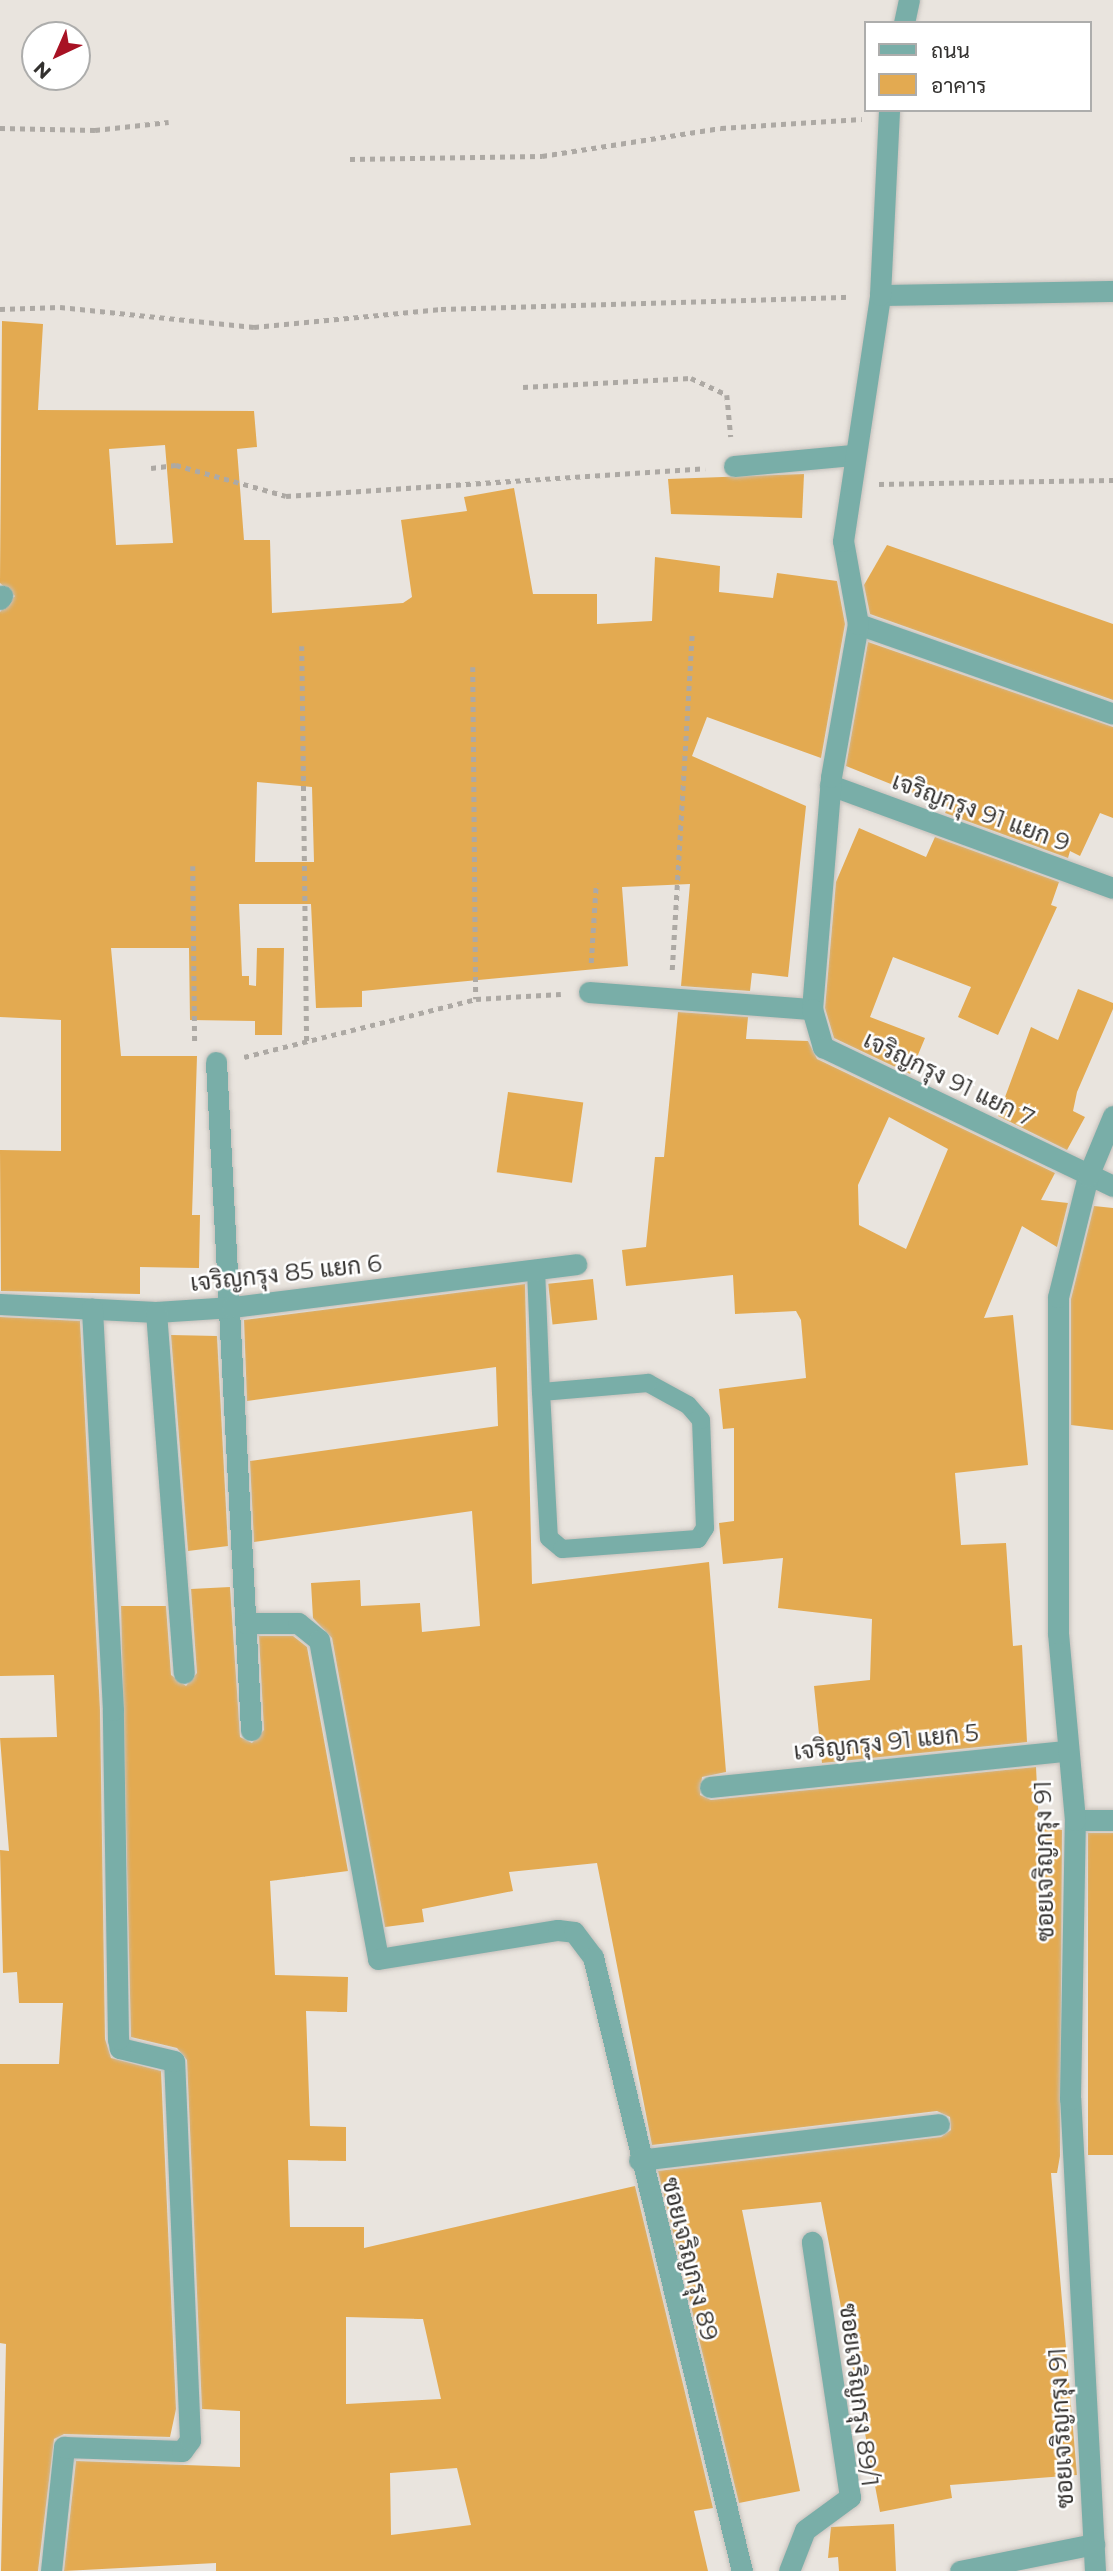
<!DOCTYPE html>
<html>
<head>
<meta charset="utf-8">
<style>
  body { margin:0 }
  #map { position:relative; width:1113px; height:2571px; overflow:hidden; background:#e9e4de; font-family:Montserrat,Sarabun,sans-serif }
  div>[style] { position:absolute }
  .building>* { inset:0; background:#e3aa51; transform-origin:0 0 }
  .path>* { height:4.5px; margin-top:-2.25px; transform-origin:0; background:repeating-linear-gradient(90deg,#ada9a4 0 5px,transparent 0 10px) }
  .roads { filter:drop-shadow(0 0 2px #c5c0bb) drop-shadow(0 0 2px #c5c0bb) }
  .lane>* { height:18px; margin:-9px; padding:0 9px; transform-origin:9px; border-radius:9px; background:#79aea8 }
  .street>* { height:21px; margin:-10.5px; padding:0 10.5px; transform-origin:10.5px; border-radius:10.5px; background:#79aea8 }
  span { translate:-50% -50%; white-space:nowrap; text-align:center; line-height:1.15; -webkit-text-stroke:5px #fff; paint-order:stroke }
  .street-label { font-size:24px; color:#33312f }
  .legend { position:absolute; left:864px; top:21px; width:228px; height:91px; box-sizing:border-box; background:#fff; border:2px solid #adadac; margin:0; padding:9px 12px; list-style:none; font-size:21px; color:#33312f }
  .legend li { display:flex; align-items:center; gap:14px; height:35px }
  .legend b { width:35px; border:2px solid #adadac }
  .north { position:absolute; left:21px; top:21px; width:70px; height:70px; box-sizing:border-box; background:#fff; border:2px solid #adadac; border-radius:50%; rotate:224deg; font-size:19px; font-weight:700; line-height:28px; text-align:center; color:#33312f }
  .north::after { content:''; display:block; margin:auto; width:24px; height:32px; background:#a81224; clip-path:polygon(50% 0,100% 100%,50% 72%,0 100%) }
</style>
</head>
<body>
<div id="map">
  <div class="building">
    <i style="clip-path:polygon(evenodd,2px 321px,43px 324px,38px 410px,254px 411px,257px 447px,237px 449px,244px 540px,270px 540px,272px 613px,403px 603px,412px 597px,401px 520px,467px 511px,464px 497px,514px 488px,533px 594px,597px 594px,597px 624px,652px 621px,655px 557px,720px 566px,719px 592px,773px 598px,777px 573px,837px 581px,845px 624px,821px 758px,707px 717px,692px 756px,806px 806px,788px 977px,752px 973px,750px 991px,681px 986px,690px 884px,622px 887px,628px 966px,362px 991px,362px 1007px,316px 1008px,311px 904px,239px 904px,242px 976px,249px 976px,249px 985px,256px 986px,257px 948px,284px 948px,282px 1035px,255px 1035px,255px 1021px,190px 1020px,189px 948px,111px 948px,121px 1056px,197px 1056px,192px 1215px,200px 1215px,199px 1268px,140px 1267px,140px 1294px,1px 1291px,0 1150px,61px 1151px,61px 1020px,0 1017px,0 612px,15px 596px,0 583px,2px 321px,165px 445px,173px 543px,116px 545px,109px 449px,165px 445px,2px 321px,257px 782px,312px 787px,314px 862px,255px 862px,257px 782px)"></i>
    <i style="clip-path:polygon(804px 474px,802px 518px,671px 514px,668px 479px)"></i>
    <i style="clip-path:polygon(887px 545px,1113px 624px,1113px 700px,870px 614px,864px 585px)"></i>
    <i style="clip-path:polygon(868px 642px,1113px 727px,1113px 818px,1100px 813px,1080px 856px,1070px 851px,1068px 858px,945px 813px,948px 807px,846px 766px)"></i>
    <i style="clip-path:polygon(859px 828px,926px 857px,935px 837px,1059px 882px,1051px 905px,1057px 907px,998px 1035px,958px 1017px,971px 987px,893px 957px,870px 1017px,925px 1038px,910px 1074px,834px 1038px,825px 1008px,836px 882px)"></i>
    <i style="clip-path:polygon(1078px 989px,1113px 1003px,1113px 1009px,1077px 1092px,1073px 1111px,1085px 1117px,1067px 1150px,998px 1116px,1031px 1027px,1058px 1040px)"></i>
    <i style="clip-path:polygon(evenodd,678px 1012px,748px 1017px,746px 1039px,808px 1041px,817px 1059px,1055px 1173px,1041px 1200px,1068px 1203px,1057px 1247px,1022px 1226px,984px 1318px,1013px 1315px,1028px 1465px,955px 1473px,961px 1545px,1006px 1543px,1013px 1646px,1022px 1645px,1027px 1742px,822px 1763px,814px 1686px,870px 1680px,872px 1619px,778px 1608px,783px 1558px,723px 1564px,719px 1523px,734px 1521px,734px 1428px,723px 1429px,719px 1389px,806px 1378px,801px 1320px,796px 1311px,735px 1314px,733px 1275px,626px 1286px,622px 1250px,646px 1247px,655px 1157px,664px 1157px,678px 1012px,889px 1117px,948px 1149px,906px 1249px,859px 1225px,858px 1185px,889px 1117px)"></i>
    <i style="left:508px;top:1092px;width:76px;height:81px;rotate:8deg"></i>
    <i style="clip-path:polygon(1094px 1206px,1113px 1208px,1113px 1430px,1071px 1425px,1071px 1299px)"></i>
    <i style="left:593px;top:1279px;width:41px;height:45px;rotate:84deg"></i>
    <i style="clip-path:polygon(525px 1284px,532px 1584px,709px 1562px,726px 1772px,702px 1777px,700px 1795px,711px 1800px,1036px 1767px,1039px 1827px,1062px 1830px,1060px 2156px,1057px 2173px,1051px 2173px,1077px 2475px,950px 2485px,952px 2498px,880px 2512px,821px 2202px,742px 2210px,800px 2491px,739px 2503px,658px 2171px,941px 2137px,951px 2130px,950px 2117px,937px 2111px,652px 2145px,597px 1863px,509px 1872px,513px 1891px,422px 1909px,424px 1922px,385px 1927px,332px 1638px,313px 1618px,311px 1583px,360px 1580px,361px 1606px,420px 1603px,422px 1632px,480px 1626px,472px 1511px,254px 1542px,250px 1461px,498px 1426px,496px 1367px,247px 1401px,244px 1320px)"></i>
    <i style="clip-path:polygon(0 1317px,80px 1321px,100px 1710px,105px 2039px,111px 2058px,161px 2071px,176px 2409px,170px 2437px,64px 2434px,54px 2439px,38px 2571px,1px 2571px,6px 2344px,0 2343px,0 2064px,59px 2064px,63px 2003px,19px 2003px,17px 1972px,3px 1973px,0 1850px,9px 1851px,0 1738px,57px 1737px,54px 1675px,0 1676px)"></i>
    <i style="clip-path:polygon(171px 1335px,217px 1336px,228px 1546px,188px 1551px)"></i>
    <i style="clip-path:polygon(evenodd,230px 1587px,240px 1737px,252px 1743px,264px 1730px,259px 1636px,293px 1636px,307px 1647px,348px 1871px,270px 1881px,275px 1975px,348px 1977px,347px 2012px,306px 2011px,310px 2126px,346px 2127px,346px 2161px,288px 2160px,290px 2227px,364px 2227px,364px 2248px,635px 2186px,713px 2508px,694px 2511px,708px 2571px,216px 2571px,216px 2563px,64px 2571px,76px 2461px,240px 2467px,240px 2411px,202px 2409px,187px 2060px,177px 2048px,131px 2037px,121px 1606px,166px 1606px,171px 1675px,186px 1686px,197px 1673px,191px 1589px,230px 1587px,346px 2317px,423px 2319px,441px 2399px,346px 2404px,346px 2317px,230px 1587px,457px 2468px,471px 2525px,391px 2535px,390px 2473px,457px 2468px)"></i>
    <i style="left:1088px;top:1833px;width:25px;height:322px"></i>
    <i style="clip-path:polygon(894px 2524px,896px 2571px,839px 2571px,838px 2557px,828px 2558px,831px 2527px)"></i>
  </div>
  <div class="path">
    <i style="left:0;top:128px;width:95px;rotate:1.2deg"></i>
    <i style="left:95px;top:130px;width:74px;rotate:-6.2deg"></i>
    <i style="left:350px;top:159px;width:192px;rotate:-0.9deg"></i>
    <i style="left:542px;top:156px;width:181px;rotate:-8.9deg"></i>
    <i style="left:721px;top:128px;width:141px;rotate:-3.7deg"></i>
    <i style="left:0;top:309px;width:60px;rotate:-1.9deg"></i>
    <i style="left:60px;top:307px;width:195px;rotate:5.9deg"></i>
    <i style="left:254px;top:327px;width:188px;rotate:-5.5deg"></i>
    <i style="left:441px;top:309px;width:410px;rotate:-1.7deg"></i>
    <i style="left:523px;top:387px;width:168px;rotate:-3.1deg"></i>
    <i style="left:691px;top:378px;width:40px;rotate:25deg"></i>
    <i style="left:727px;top:395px;width:42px;rotate:84.6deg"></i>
    <i style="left:151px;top:468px;width:25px;rotate:-7deg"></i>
    <i style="left:176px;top:465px;width:114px;rotate:15.7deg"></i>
    <i style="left:286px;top:496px;width:420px;rotate:-3.8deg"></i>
    <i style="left:879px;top:484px;width:234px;rotate:-1deg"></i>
    <i style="left:302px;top:646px;width:398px;rotate:89.3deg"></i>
    <i style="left:473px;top:667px;width:332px;rotate:89.5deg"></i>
    <i style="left:193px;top:866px;width:178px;rotate:89.4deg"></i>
    <i style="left:591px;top:963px;width:80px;rotate:-86.4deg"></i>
    <i style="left:672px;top:970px;width:340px;rotate:-86.6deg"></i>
    <i style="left:244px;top:1057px;width:239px;rotate:-14deg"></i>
    <i style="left:476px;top:999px;width:85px;rotate:-3.4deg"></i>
  </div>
  <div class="roads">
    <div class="lane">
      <i style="left:536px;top:1269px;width:123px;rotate:87.7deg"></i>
      <i style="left:541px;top:1392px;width:146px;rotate:86.9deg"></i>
      <i style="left:549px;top:1538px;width:17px;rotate:40deg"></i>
      <i style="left:562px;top:1549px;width:136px;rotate:-4.2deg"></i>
      <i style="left:698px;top:1539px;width:13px;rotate:-58deg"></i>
      <i style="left:705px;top:1528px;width:108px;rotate:-92.1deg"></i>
      <i style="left:701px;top:1420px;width:20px;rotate:-131deg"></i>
      <i style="left:688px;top:1405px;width:46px;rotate:-151.2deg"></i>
      <i style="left:648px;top:1383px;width:107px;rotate:175.2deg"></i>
    </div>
    <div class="street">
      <i style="left:904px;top:23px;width:24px;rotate:-78deg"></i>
      <i style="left:880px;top:295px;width:233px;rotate:-1deg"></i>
      <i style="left:734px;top:466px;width:119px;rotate:-5.3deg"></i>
      <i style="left:0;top:599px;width:4px;rotate:-56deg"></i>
      <i style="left:858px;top:624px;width:270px;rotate:19.4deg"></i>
      <i style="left:830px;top:785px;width:301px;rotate:20deg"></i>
      <i style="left:589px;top:992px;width:224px;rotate:4.4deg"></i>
      <i style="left:812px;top:1009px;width:233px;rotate:-85.3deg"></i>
      <i style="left:831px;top:777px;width:155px;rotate:-80deg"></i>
      <i style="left:858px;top:624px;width:84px;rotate:-100.2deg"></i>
      <i style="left:843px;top:541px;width:249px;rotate:-81.4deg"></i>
      <i style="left:880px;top:295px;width:185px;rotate:-87.2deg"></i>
      <i style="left:812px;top:1009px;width:40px;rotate:74deg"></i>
      <i style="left:823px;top:1047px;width:322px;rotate:25.6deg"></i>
      <i style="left:216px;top:1062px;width:669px;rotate:87deg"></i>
      <i style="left:0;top:1304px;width:156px;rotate:2.9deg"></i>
      <i style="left:156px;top:1312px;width:76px;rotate:-3.8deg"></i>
      <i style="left:232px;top:1307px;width:347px;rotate:-7.1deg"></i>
      <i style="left:156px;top:1312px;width:362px;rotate:85.6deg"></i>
      <i style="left:246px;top:1623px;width:52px"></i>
      <i style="left:298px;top:1623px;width:27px;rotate:39deg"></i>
      <i style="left:319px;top:1640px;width:324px;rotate:79.5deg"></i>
      <i style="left:378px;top:1959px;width:182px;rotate:-9.2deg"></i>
      <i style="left:558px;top:1930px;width:16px;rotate:7deg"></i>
      <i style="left:574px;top:1932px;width:31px;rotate:53deg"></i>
      <i style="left:593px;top:1957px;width:632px;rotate:76.36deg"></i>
      <i style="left:710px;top:1787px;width:359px;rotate:-5.8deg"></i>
      <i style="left:1075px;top:1820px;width:38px"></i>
      <i style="left:639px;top:2160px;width:302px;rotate:-6.8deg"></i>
      <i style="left:51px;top:2571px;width:125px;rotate:-84deg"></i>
      <i style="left:64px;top:2447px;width:118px;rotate:1.9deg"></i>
      <i style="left:182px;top:2451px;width:14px;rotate:-54deg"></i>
      <i style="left:190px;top:2440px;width:379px;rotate:-92.4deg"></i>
      <i style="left:174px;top:2061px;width:56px;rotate:-166.5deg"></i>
      <i style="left:120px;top:2048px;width:9px;rotate:-103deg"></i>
      <i style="left:118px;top:2039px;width:329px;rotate:-90.9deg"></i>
      <i style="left:113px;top:1710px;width:402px;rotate:-93deg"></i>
      <i style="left:789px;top:2571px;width:44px;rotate:-68.7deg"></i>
      <i style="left:805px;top:2530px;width:56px;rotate:-36.3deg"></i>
      <i style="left:850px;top:2497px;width:258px;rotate:-98.5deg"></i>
      <i style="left:960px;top:2571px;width:137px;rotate:-11.4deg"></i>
      <i style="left:1095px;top:2571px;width:473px;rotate:-93deg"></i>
      <i style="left:1070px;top:2099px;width:279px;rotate:-89deg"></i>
      <i style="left:1075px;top:1820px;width:188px;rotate:-95.2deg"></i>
      <i style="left:1058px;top:1633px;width:336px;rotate:-90deg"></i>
      <i style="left:1058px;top:1297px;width:125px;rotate:-76.1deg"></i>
      <i style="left:1088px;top:1176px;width:65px;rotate:-67.4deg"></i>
    </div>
  </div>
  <div class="street-label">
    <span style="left:981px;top:812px;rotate:20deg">เจริญกรุง 91 แยก 9</span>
    <span style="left:949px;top:1079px;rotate:26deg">เจริญกรุง 91 แยก 7</span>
    <span style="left:286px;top:1273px;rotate:-6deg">เจริญกรุง 85 แยก 6</span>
    <span style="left:886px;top:1742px;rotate:-6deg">เจริญกรุง 91 แยก 5</span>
    <span style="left:1044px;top:1861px;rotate:-91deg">ซอยเจริญกรุง 91</span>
    <span style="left:690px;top:2259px;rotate:76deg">ซอยเจริญกรุง 89</span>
    <span style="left:859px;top:2395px;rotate:83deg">ซอยเจริญกรุง 89/1</span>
    <span style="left:1061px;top:2428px;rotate:-93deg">ซอยเจริญกรุง 91</span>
  </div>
  <ul class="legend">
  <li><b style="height:9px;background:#79aea8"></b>ถนน</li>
  <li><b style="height:19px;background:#e3aa51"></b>อาคาร</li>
  </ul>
  <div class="north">N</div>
</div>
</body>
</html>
